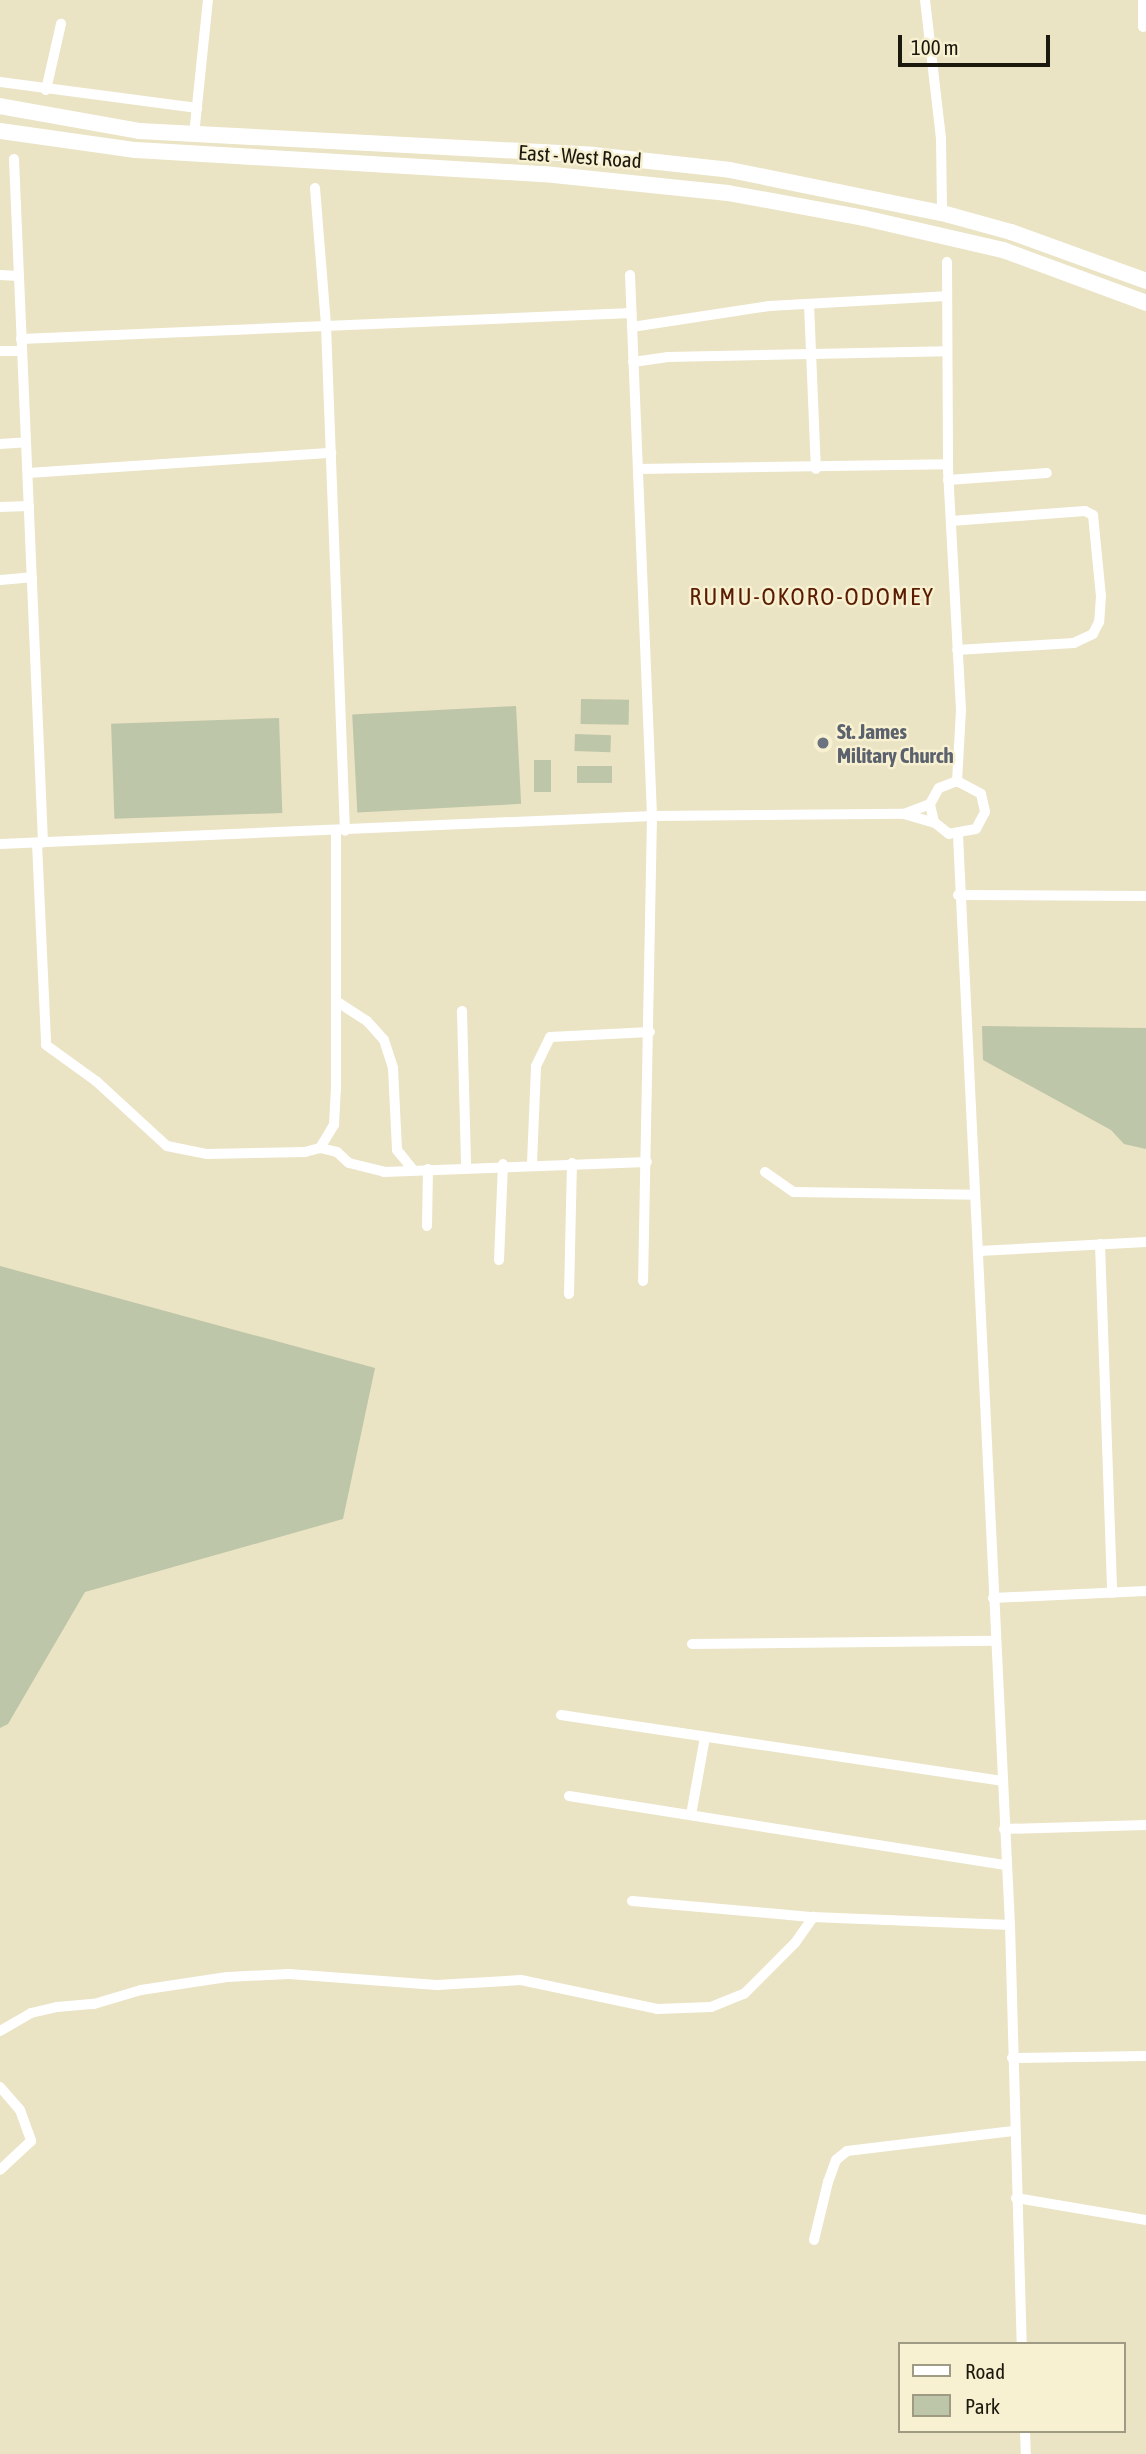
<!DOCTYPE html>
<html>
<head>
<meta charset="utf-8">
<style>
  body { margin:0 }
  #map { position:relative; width:1146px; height:2454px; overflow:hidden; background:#eae3c4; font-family:"Asap Condensed",sans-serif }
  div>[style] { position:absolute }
  .green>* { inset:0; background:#bdc6a8; transform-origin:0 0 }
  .street>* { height:10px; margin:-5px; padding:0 5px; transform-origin:5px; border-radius:5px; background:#fff }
  .primary>* { height:16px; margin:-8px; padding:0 8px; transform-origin:8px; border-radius:8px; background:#fff }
  .dots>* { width:19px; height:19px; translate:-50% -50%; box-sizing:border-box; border:4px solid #f7f0d1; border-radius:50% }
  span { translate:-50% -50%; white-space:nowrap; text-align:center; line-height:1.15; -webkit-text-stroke:5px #f7f0d1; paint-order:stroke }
  .street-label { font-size:21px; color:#1b180d }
  .worship-label { font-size:21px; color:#5b616d; font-weight:700 }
  .left { translate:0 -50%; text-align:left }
  .quarter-label { font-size:24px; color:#5a1b00; letter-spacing:2px }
  .legend { position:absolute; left:898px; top:2342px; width:228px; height:91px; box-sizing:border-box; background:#f7f0d1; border:2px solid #9f9a83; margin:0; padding:9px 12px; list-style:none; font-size:21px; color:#1b180d }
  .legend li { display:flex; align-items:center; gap:14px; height:35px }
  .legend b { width:35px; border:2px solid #9f9a83 }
  .scale { position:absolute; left:898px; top:35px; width:152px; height:32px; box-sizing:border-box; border:4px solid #1b180d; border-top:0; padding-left:9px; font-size:21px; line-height:24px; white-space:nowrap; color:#1b180d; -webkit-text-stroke:5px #f7f0d1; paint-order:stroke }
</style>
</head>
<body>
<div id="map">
  <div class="green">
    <i style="left:581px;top:699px;width:48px;height:25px;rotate:1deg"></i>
    <i style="left:516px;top:706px;width:98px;height:164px;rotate:87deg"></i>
    <i style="left:279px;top:718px;width:95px;height:168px;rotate:88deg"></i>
    <i style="left:575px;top:734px;width:36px;height:17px;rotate:2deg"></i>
    <i style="left:534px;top:760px;width:17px;height:32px"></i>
    <i style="left:577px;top:766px;width:35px;height:17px"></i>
    <i style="clip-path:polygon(982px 1026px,1146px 1028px,1146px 1149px,1124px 1144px,1111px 1130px,983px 1060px)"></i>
    <i style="clip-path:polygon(0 1266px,375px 1368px,343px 1519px,85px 1592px,8px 1724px,0 1728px)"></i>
  </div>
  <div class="street">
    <i style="left:925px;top:0;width:140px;rotate:83.4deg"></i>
    <i style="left:941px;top:139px;width:74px;rotate:89.2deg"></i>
    <i style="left:1143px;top:27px;width:27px;rotate:-90deg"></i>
    <i style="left:0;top:82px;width:199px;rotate:7.5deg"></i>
    <i style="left:46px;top:90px;width:68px;rotate:-77.2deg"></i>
    <i style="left:194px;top:135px;width:136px;rotate:-84.1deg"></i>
    <i style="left:14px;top:159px;width:684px;rotate:87.57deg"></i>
    <i style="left:315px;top:188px;width:138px;rotate:85.4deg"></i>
    <i style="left:326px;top:326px;width:505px;rotate:87.85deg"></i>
    <i style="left:947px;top:262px;width:208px;rotate:89.7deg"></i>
    <i style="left:948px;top:470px;width:240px;rotate:86.9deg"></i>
    <i style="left:961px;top:710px;width:71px;rotate:93.2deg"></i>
    <i style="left:0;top:275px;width:19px;rotate:3deg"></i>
    <i style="left:630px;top:275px;width:541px;rotate:87.67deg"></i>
    <i style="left:652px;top:816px;width:465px;rotate:91.1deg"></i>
    <i style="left:809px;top:304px;width:165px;rotate:87.6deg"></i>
    <i style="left:632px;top:327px;width:139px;rotate:-8.7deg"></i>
    <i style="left:769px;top:306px;width:177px;rotate:-3.2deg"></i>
    <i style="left:21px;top:339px;width:611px;rotate:-2.44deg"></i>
    <i style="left:0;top:351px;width:22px"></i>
    <i style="left:633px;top:362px;width:34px;rotate:-8deg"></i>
    <i style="left:667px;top:357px;width:279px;rotate:-1.2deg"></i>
    <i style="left:0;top:444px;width:26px;rotate:-4deg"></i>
    <i style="left:638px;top:469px;width:310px;rotate:-0.9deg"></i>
    <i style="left:28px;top:473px;width:304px;rotate:-3.8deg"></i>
    <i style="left:948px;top:480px;width:99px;rotate:-4deg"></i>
    <i style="left:0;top:507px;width:29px;rotate:-2deg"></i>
    <i style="left:951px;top:521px;width:134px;rotate:-4.3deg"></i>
    <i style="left:1085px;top:511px;width:9px;rotate:27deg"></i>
    <i style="left:1093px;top:515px;width:81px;rotate:84.4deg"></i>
    <i style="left:1101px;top:596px;width:26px;rotate:94deg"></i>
    <i style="left:1099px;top:622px;width:13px;rotate:117deg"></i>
    <i style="left:1093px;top:634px;width:21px;rotate:155deg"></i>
    <i style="left:1074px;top:643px;width:117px;rotate:176.6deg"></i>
    <i style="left:0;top:580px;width:32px;rotate:-5deg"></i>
    <i style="left:904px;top:814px;width:28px;rotate:-21deg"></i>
    <i style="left:930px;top:804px;width:18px;rotate:-61deg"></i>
    <i style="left:939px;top:788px;width:19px;rotate:-21deg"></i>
    <i style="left:957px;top:781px;width:27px;rotate:28deg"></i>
    <i style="left:981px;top:794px;width:18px;rotate:77deg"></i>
    <i style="left:985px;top:812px;width:19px;rotate:118deg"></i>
    <i style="left:976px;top:829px;width:27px;rotate:170deg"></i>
    <i style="left:949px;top:834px;width:19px;rotate:-141deg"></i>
    <i style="left:934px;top:822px;width:18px;rotate:-103deg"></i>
    <i style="left:958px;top:835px;width:1091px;rotate:87.27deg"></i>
    <i style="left:1010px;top:1925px;width:419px;rotate:88.4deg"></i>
    <i style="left:37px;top:843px;width:202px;rotate:87.4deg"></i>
    <i style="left:46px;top:1045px;width:62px;rotate:35.8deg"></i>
    <i style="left:96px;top:1081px;width:96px;rotate:42.5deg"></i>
    <i style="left:167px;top:1146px;width:41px;rotate:11.3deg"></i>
    <i style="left:207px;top:1154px;width:98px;rotate:-1.2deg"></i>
    <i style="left:305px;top:1152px;width:16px;rotate:-15deg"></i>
    <i style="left:320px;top:1148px;width:17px;rotate:13deg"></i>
    <i style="left:337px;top:1152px;width:16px;rotate:43deg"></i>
    <i style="left:349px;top:1163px;width:36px;rotate:14deg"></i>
    <i style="left:384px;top:1172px;width:263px;rotate:-2.2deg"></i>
    <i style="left:0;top:844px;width:653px;rotate:-2.46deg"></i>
    <i style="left:652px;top:816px;width:252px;rotate:-0.5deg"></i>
    <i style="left:904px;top:814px;width:32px;rotate:16deg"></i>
    <i style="left:958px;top:895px;width:188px;rotate:0.3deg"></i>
    <i style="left:336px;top:1001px;width:37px;rotate:33deg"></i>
    <i style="left:367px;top:1021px;width:25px;rotate:48deg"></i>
    <i style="left:384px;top:1040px;width:29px;rotate:72deg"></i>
    <i style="left:393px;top:1068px;width:82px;rotate:87.2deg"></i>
    <i style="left:397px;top:1150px;width:26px;rotate:51deg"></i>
    <i style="left:462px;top:1011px;width:155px;rotate:88.5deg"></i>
    <i style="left:320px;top:1148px;width:27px;rotate:-59deg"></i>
    <i style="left:334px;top:1125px;width:36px;rotate:-87deg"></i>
    <i style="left:336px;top:1089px;width:258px;rotate:-90deg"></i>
    <i style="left:532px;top:1163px;width:97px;rotate:-87.6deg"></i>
    <i style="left:536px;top:1066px;width:32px;rotate:-64deg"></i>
    <i style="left:550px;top:1037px;width:100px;rotate:-2.9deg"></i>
    <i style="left:765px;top:1172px;width:35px;rotate:35deg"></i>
    <i style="left:794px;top:1192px;width:181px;rotate:0.9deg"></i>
    <i style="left:427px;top:1226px;width:57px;rotate:-89deg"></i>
    <i style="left:1100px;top:1244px;width:349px;rotate:88deg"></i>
    <i style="left:979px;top:1251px;width:167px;rotate:-3.1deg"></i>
    <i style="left:499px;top:1260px;width:96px;rotate:-87.6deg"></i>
    <i style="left:569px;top:1294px;width:131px;rotate:-88.7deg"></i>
    <i style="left:993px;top:1598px;width:153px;rotate:-2.6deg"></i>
    <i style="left:692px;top:1644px;width:303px;rotate:-0.6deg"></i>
    <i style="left:561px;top:1715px;width:446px;rotate:8.5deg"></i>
    <i style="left:569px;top:1796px;width:442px;rotate:9deg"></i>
    <i style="left:691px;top:1815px;width:79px;rotate:-79.8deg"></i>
    <i style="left:1004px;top:1829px;width:142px;rotate:-1.6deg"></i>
    <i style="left:632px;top:1901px;width:182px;rotate:5.1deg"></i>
    <i style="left:813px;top:1917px;width:197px;rotate:2.3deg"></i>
    <i style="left:0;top:2031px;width:36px;rotate:-30deg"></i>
    <i style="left:31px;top:2013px;width:27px;rotate:-13deg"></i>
    <i style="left:57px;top:2007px;width:37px;rotate:-5deg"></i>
    <i style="left:94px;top:2004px;width:49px;rotate:-16.6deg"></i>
    <i style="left:141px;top:1990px;width:87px;rotate:-8.6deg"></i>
    <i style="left:227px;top:1977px;width:62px;rotate:-2.8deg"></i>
    <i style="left:289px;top:1974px;width:148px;rotate:4.3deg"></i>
    <i style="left:437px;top:1985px;width:84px;rotate:-3.4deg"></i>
    <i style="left:521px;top:1980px;width:139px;rotate:12deg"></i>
    <i style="left:657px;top:2009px;width:54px;rotate:-2.1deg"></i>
    <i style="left:711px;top:2007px;width:35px;rotate:-22deg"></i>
    <i style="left:744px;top:1994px;width:72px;rotate:-45deg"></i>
    <i style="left:795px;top:1943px;width:32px;rotate:-55deg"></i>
    <i style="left:1012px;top:2058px;width:134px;rotate:-0.9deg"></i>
    <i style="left:0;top:2087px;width:30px;rotate:49deg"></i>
    <i style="left:20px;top:2110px;width:33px;rotate:70deg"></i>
    <i style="left:31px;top:2141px;width:42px;rotate:136.9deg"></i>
    <i style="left:1016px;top:2198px;width:132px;rotate:9.6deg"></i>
    <i style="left:814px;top:2240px;width:60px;rotate:-76.4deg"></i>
    <i style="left:828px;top:2182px;width:23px;rotate:-70deg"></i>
    <i style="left:836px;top:2160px;width:14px;rotate:-39deg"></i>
    <i style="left:847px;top:2151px;width:167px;rotate:-6.9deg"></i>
    <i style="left:1025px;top:2431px;width:23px;rotate:88deg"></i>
  </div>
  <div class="primary">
    <i style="left:0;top:106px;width:141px;rotate:10.2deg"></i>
    <i style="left:139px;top:131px;width:455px;rotate:3deg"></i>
    <i style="left:593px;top:155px;width:138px;rotate:6.2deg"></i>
    <i style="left:730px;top:170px;width:216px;rotate:11.5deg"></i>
    <i style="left:942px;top:213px;width:72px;rotate:15.4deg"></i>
    <i style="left:1011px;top:232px;width:144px;rotate:19.9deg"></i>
    <i style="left:0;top:131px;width:137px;rotate:8deg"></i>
    <i style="left:136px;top:150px;width:409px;rotate:3.4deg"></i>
    <i style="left:544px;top:174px;width:185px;rotate:5.9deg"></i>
    <i style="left:728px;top:193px;width:138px;rotate:10.4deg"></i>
    <i style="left:864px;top:218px;width:143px;rotate:13deg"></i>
    <i style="left:1003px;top:250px;width:153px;rotate:20.3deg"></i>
  </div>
  <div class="dots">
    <i style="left:823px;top:743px;background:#6b7280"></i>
  </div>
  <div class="street-label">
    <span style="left:580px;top:156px;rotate:4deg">East - West Road</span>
  </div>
  <div class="worship-label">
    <span class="left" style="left:837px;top:743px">St. James<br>Military Church</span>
  </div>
  <div class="quarter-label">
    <span style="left:812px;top:597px">RUMU-OKORO-ODOMEY</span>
  </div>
  <ul class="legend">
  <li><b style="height:9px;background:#fff"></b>Road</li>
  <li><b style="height:19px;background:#bdc6a8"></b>Park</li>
  </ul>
  <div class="scale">100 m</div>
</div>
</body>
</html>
